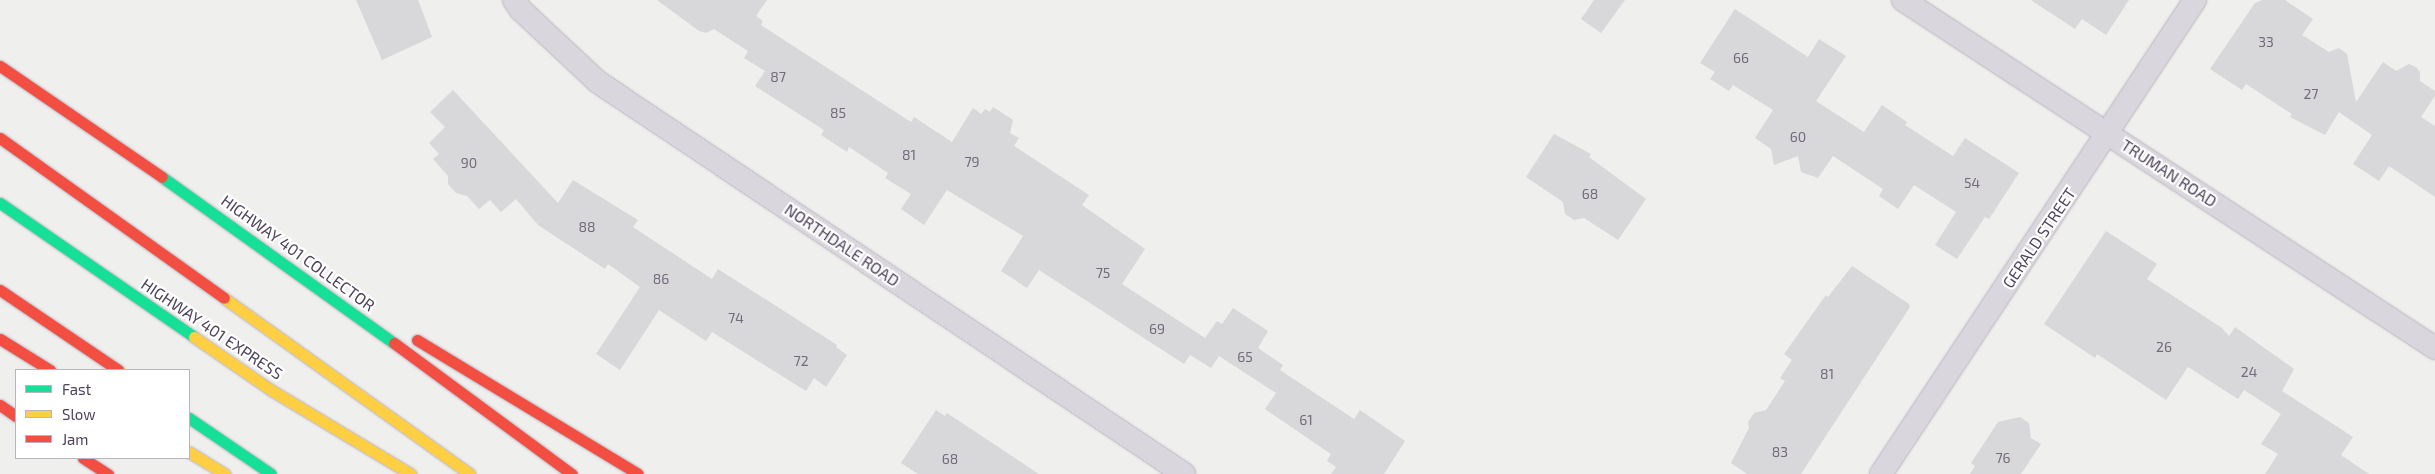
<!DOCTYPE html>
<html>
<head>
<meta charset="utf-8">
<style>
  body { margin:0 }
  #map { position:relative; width:2435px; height:474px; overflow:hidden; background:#efefed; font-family:"Exo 2",sans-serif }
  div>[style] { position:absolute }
  .building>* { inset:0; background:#d8d7d9 }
  .roads { filter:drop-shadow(0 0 1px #b9b1be) drop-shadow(0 0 1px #b9b1be) }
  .street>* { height:22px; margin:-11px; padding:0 11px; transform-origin:11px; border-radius:11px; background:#dad6dd }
  .fast>* { height:11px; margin:-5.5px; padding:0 5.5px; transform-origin:5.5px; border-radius:5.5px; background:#16e098 }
  .slow>* { height:11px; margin:-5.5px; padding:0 5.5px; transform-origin:5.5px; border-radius:5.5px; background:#ffcf43 }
  .jam>* { height:11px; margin:-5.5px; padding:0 5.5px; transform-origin:5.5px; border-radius:5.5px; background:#f24e42 }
  span { translate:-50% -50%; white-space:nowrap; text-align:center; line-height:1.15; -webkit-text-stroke:4.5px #fff; paint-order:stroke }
  .number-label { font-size:14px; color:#736a7c }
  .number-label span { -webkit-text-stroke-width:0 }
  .street-label { font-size:16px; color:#4f435c }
  .legend { position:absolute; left:15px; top:369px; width:175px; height:90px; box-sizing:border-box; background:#fff; border:1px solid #b9b4be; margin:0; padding:6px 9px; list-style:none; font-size:15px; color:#4f435c }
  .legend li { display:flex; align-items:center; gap:10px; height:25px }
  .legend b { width:25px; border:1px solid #b9b4be }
</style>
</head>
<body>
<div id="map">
  <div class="building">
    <i style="clip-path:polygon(356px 0,418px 0,432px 37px,382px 60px)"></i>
    <i style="clip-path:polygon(657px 0,767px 0,756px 16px,763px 21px,761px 25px,911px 122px,914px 117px,952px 142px,973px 108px,981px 114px,985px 109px,990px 112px,993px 107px,1013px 120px,1010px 133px,1019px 138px,1014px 146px,1089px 195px,1082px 205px,1145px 249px,1122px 284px,1205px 338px,1217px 321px,1222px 324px,1233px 308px,1268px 331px,1258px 348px,1283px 365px,1280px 370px,1354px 419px,1360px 410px,1405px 441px,1384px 474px,1331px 474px,1336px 467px,1327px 461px,1331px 454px,1265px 409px,1276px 393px,1219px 356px,1211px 368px,1190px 355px,1184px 364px,1039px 270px,1027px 288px,1001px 271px,1023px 236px,947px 190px,924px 225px,901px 209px,911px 194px,885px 178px,888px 173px,849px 147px,847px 152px,821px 135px,824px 130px,755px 86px,765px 71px,744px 58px,748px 51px,714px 29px,706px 33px,699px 31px)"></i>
    <i style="clip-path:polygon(1594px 0,1625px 0,1601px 33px,1581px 19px)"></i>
    <i style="clip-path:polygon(2031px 0,2129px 0,2106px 35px,2082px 19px,2075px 29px)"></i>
    <i style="clip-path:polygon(2262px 0,2285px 0,2313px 19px,2302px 35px,2329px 52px,2339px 48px,2347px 54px,2356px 102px,2383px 62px,2396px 71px,2409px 64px,2416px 67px,2420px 72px,2420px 81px,2435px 91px,2435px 96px,2421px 117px,2435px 126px,2435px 197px,2389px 166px,2379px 181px,2353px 164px,2372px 135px,2339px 112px,2325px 135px,2290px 117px,2292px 114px,2246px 84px,2242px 90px,2210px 69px,2255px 3px)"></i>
    <i style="clip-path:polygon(1735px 9px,1808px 57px,1819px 39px,1846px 56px,1816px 101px,1864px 132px,1882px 105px,1907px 122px,1905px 125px,1953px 156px,1965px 138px,2019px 173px,1989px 219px,1985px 217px,1957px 259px,1935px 245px,1956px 212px,1914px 185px,1898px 209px,1879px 196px,1883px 189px,1833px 156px,1818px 178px,1801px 172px,1798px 156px,1774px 165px,1771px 149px,1755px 138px,1773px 110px,1733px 85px,1729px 91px,1710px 79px,1715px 72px,1700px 63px)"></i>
    <i style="clip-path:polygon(453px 90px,558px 203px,573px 180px,638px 220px,633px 227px,712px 279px,718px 269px,837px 345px,836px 347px,847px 355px,826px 387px,814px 378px,806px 391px,712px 332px,706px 341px,659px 310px,620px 370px,596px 354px,640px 287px,608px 264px,605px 269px,538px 225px,516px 199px,501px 212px,490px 200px,479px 209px,467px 196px,456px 193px,448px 184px,448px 176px,433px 159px,439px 154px,429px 143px,445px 127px,430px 112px)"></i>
    <i style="clip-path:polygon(1554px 134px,1591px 154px,1589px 157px,1646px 199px,1618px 240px,1584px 218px,1574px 220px,1565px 214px,1563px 202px,1526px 177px)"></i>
    <i style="clip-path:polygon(2106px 231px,2157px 264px,2147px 279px,2222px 328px,2229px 336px,2235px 327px,2294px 369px,2282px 391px,2353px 437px,2341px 455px,2369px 474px,2265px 474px,2278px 454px,2261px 444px,2281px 414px,2244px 390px,2238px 399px,2188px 367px,2166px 400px,2097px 354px,2095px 358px,2044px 324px)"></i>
    <i style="clip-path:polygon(1852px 266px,1909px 304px,1910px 307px,1801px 474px,1747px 474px,1731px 463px,1749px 428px,1748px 422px,1754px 413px,1766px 410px,1785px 381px,1780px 378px,1792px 360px,1784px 354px,1826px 295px,1828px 297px)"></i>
    <i style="clip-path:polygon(936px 410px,945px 416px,947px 413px,1039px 474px,918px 474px,901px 463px)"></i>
    <i style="clip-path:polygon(2020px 417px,2029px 423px,2031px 438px,2041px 444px,2021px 474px,1970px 474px,1975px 466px,1971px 463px,1998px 422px)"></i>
  </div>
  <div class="roads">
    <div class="street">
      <i style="left:514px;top:0;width:12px;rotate:55deg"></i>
      <i style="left:521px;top:10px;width:105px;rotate:43.1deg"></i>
      <i style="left:598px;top:82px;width:705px;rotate:33.78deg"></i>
      <i style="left:1903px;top:0;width:636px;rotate:33.19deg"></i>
      <i style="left:1881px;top:474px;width:569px;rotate:-56.48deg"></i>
    </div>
    <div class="fast">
      <i style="left:162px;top:177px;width:285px;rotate:35.6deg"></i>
      <i style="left:0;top:203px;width:236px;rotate:34.6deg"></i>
      <i style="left:189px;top:418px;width:99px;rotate:34.3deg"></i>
    </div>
    <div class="slow">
      <i style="left:224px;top:298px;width:302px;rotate:35.6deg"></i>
      <i style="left:194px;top:337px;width:93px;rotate:34.5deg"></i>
      <i style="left:271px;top:390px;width:163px;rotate:31deg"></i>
      <i style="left:189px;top:452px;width:42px;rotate:31.4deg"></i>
    </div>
    <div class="jam">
      <i style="left:0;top:66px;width:196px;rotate:34.4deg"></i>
      <i style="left:0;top:138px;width:275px;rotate:35.5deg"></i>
      <i style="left:0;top:290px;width:143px;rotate:34.1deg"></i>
      <i style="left:0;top:339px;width:59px;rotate:31.8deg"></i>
      <i style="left:417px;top:340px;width:258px;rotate:31.2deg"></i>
      <i style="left:394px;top:343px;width:221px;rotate:36.4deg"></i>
      <i style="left:0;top:405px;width:19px;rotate:35deg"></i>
      <i style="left:83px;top:458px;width:30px;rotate:33deg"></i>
    </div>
  </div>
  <div class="number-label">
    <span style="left:2266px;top:42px">33</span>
    <span style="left:1741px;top:58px">66</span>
    <span style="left:778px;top:77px">87</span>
    <span style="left:2311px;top:94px">27</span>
    <span style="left:838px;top:113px">85</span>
    <span style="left:1798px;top:137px">60</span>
    <span style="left:909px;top:155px">81</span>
    <span style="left:972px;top:162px">79</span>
    <span style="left:469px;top:163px">90</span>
    <span style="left:1972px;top:183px">54</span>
    <span style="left:1590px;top:194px">68</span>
    <span style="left:587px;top:227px">88</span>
    <span style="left:1103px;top:273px">75</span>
    <span style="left:661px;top:279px">86</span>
    <span style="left:736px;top:318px">74</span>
    <span style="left:1157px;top:329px">69</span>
    <span style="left:2164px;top:347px">26</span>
    <span style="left:1245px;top:357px">65</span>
    <span style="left:801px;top:361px">72</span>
    <span style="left:2249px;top:372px">24</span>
    <span style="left:1827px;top:374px">81</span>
    <span style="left:1306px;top:420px">61</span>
    <span style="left:1780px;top:452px">83</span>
    <span style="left:2003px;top:458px">76</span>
    <span style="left:950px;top:459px">68</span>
  </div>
  <div class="street-label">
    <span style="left:2169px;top:173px;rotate:33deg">TRUMAN ROAD</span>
    <span style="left:2039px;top:238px;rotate:-56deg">GERALD STREET</span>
    <span style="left:842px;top:245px;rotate:34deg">NORTHDALE ROAD</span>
    <span style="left:298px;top:253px;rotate:36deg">HIGHWAY 401 COLLECTOR</span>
    <span style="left:212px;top:329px;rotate:34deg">HIGHWAY 401 EXPRESS</span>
  </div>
  <ul class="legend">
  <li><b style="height:6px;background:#16e098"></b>Fast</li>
  <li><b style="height:6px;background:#ffcf43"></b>Slow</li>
  <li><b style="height:6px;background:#f24e42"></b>Jam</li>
  </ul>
</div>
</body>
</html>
